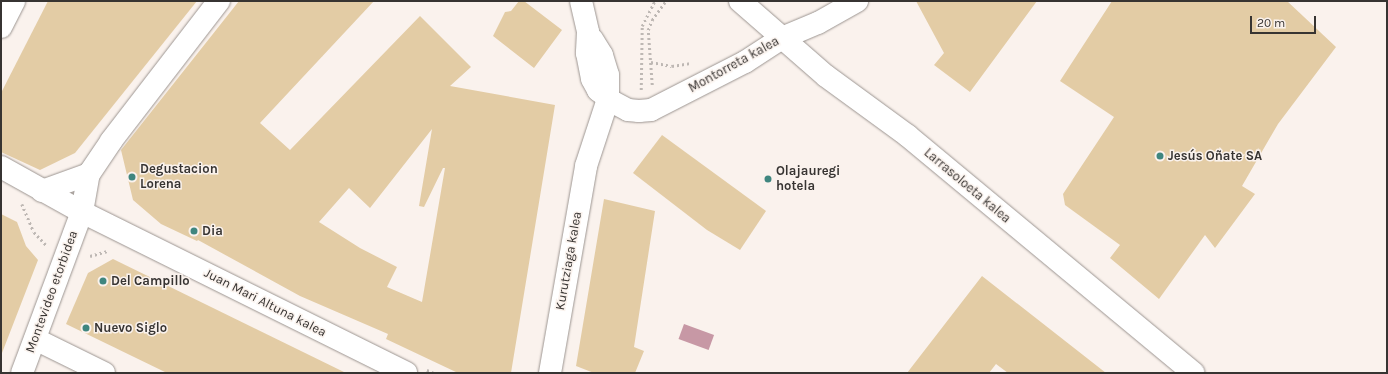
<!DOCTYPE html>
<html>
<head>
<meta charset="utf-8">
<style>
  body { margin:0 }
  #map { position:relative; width:1388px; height:374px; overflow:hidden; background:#faf2ed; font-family:Karla,sans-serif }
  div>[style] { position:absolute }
  .water>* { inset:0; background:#c798a5; transform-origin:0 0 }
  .building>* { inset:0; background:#e3cca5 }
  .path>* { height:2.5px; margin-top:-1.25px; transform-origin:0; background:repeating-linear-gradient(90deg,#beb8b4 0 2px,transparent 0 5px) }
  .roads { filter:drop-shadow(0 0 1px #9c9591) drop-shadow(0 0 1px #9c9591) }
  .minor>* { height:22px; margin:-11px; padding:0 11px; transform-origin:11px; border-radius:11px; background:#fff }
  .dots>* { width:11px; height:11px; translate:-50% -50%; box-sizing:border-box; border:2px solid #faf2ed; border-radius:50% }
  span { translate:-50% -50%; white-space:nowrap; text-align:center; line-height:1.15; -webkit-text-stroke:3px #faf2ed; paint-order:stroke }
  .street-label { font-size:13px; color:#373432 }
  .poi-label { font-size:13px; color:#373432; font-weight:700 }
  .left { translate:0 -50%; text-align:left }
  .frame { position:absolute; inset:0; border:2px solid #373432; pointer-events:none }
  .scale { position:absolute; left:1250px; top:16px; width:66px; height:18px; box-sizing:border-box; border:2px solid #373432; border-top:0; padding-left:5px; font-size:12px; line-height:14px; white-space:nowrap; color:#373432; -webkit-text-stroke:3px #faf2ed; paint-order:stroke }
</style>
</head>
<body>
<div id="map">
  <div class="water">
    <i style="left:684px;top:324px;width:32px;height:16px;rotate:20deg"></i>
  </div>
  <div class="building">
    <i style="clip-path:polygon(48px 1px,197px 1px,75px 153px,40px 170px,1px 152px,1px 93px)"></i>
    <i style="clip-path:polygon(evenodd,239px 1px,374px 1px,260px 123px,290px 150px,420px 16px,471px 67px,450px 86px,555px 105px,511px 373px,458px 373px,386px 339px,388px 334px,300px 296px,198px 240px,197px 241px,161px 224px,133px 200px,121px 150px,239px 1px,432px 129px,419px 206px,424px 207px,443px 168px,445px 168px,422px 302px,387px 287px,397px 267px,360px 248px,319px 222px,349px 188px,370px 208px,432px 129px)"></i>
    <i style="clip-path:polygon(519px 1px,524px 1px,562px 30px,534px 68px,493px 36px,505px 12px,511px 11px)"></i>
    <i style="clip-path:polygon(916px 1px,1037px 1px,970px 92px,934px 65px,944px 53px)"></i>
    <i style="clip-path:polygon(1112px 1px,1287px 1px,1336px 47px,1278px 124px,1242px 186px,1255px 194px,1215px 248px,1205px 235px,1159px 299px,1110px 258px,1120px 245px,1065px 205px,1063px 194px,1114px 117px,1060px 81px)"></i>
    <i style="clip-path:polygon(662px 135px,766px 211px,740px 250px,707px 230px,633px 173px)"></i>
    <i style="clip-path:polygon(604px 199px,655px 211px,634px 347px,644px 351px,635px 373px,594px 373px,576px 366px)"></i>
    <i style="clip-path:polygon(1px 214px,17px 222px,26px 246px,38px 260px,2px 353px)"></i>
    <i style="clip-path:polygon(113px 259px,346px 373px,167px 373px,66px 324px,88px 273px)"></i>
    <i style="clip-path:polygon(982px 276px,1106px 373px,1008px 373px,996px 364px,989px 373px,907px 373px)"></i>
  </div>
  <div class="path">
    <i style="left:651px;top:62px;width:21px;rotate:11deg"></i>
    <i style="left:672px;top:66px;width:20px;rotate:-9deg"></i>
    <i style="left:652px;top:85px;width:55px;rotate:-94.2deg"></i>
    <i style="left:648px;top:30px;width:11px;rotate:-68deg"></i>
    <i style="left:652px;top:20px;width:24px;rotate:-54deg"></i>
    <i style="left:641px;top:90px;width:64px;rotate:-89.1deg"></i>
    <i style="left:642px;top:26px;width:28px;rotate:-63deg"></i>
    <i style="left:22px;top:204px;width:30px;rotate:67deg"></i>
    <i style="left:34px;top:232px;width:19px;rotate:47deg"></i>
    <i style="left:90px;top:256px;width:19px;rotate:-16deg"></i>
    <i style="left:427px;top:370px;width:8px;rotate:23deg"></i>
  </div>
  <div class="roads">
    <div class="minor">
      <i style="left:581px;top:1px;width:32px;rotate:77deg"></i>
      <i style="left:588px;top:32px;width:21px;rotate:93deg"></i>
      <i style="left:587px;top:53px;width:26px;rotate:79deg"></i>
      <i style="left:592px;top:79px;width:13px;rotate:61deg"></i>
      <i style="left:598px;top:90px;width:19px;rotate:39deg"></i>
      <i style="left:613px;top:102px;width:17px;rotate:28deg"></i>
      <i style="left:628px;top:110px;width:11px;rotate:5deg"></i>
      <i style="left:639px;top:111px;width:12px;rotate:-5deg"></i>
      <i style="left:651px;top:110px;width:106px;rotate:-27.1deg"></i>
      <i style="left:745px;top:62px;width:44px;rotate:-33deg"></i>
      <i style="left:782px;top:38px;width:39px;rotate:-23deg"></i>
      <i style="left:818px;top:23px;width:45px;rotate:-29.4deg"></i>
      <i style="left:740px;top:1px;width:114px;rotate:41.1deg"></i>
      <i style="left:826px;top:76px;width:102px;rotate:36.2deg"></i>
      <i style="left:908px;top:136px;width:371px;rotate:39.7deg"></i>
      <i style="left:1px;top:27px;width:29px;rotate:-63deg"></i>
      <i style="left:1px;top:167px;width:93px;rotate:29.1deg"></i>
      <i style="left:82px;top:212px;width:362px;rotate:26.4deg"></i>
      <i style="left:42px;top:191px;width:50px;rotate:-19.9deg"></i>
      <i style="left:35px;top:339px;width:77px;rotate:26.2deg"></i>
      <i style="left:22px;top:373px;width:172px;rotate:-69.6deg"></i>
      <i style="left:82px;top:212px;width:39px;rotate:-80deg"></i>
      <i style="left:89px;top:174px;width:40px;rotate:-56deg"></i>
      <i style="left:111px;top:141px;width:177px;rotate:-52.4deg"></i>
      <i style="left:550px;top:373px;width:210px;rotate:-80.1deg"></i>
      <i style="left:586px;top:166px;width:71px;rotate:-71.8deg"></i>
      <i style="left:608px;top:99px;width:24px;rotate:-90deg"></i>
      <i style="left:608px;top:75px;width:21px;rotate:-107deg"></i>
      <i style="left:602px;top:55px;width:19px;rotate:-122deg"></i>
    </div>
  </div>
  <div class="dots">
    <i style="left:1160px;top:156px;background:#3f867f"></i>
    <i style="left:132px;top:177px;background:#3f867f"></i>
    <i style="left:768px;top:179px;background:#3f867f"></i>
    <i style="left:194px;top:231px;background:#3f867f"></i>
    <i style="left:103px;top:281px;background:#3f867f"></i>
    <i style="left:86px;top:328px;background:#3f867f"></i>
  </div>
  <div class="street-label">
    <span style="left:734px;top:65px;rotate:-29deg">Montorreta kalea</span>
    <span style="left:967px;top:186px;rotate:40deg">Larrasoloeta kalea</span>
    <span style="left:569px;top:261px;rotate:-80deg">Kurutziaga kalea</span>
    <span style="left:52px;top:292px;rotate:-70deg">Montevideo etorbidea</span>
    <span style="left:265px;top:303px;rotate:27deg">Juan Mari Altuna kalea</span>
  </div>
  <div class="poi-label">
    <span class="left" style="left:1168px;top:156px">Jesús Oñate SA</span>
    <span class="left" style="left:140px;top:177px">Degustacion<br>Lorena</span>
    <span class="left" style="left:776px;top:179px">Olajauregi<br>hotela</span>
    <span class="left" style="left:202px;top:231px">Dia</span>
    <span class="left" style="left:111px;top:281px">Del Campillo</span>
    <span class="left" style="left:94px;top:328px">Nuevo Siglo</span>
  </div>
  <div class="frame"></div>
  <div class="scale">20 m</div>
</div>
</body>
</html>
